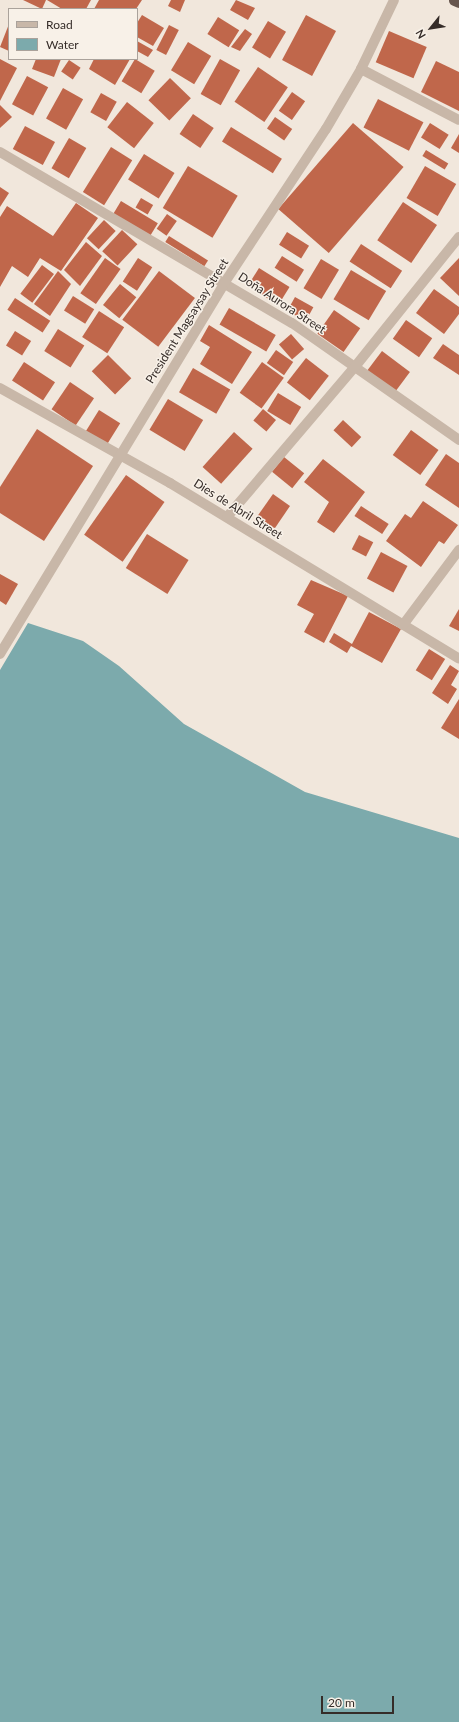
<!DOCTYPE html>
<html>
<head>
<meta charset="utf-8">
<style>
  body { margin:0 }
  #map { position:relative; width:459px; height:1722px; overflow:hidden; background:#f1e7dc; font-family:Lato,sans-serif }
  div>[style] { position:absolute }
  .water>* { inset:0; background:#7caaac }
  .building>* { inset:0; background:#c0674b; transform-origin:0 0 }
  .minor>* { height:10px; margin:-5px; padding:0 5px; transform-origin:5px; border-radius:5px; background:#c8b7a8 }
  .trunk>* { height:11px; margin:-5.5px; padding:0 5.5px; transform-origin:5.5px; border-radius:5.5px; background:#66554d }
  span { translate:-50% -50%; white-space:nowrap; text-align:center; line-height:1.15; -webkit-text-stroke:3px #f8f1e8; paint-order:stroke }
  .street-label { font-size:12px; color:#352c28 }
  .legend { position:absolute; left:8px; top:8px; width:130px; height:52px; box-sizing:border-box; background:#f8f1e8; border:1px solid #aaa29b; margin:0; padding:5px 7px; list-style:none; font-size:12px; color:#352c28 }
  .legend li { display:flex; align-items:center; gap:8px; height:20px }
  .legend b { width:20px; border:1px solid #aaa29b }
  .north { position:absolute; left:411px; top:8px; width:40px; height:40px; -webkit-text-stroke:3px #f8f1e8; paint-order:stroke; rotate:240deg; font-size:11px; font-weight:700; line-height:16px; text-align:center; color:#352c28 }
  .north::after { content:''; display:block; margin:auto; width:14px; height:18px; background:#352c28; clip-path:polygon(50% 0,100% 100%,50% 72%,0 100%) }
  .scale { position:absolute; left:321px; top:1696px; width:73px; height:18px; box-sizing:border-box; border:2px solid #352c28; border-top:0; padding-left:5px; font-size:12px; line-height:14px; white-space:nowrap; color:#352c28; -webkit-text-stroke:3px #f8f1e8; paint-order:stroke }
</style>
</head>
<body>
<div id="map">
  <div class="water">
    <i style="clip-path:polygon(28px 623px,83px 641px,119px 666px,184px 724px,305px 792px,459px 838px,459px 1722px,0 1722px,0 670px)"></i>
  </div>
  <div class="building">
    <i style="clip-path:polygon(23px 0,46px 0,42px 9px)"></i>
    <i style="clip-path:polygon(47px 0,91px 0,86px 9px,62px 9px)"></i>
    <i style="clip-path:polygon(99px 0,142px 0,136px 9px,94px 9px)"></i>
    <i style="clip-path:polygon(171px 0,185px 0,180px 12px,168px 6px)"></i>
    <i style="clip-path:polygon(236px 0,255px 8px,248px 20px,230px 10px)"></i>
    <i style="clip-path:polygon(142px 15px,164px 28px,153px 46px,137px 37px,137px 23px)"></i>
    <i style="left:306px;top:15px;width:34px;height:51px;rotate:28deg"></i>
    <i style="left:218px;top:17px;width:25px;height:20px;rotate:32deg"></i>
    <i style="left:268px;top:21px;width:21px;height:31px;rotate:31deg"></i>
    <i style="clip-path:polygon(9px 24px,9px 51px,0 47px)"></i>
    <i style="left:169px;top:25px;width:11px;height:28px;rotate:27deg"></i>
    <i style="clip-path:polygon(245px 29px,252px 34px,240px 51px,231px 47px)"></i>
    <i style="left:389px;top:31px;width:41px;height:34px;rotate:23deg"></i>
    <i style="clip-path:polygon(137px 41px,153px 50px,148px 57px,137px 51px)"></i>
    <i style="left:188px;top:42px;width:27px;height:33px;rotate:31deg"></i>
    <i style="clip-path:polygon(0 59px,17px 68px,0 101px)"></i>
    <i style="clip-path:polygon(36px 59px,61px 59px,54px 77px,32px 69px)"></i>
    <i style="clip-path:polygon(94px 59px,130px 59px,115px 85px,89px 69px)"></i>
    <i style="left:135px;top:59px;width:23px;height:26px;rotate:31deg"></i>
    <i style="left:220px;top:59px;width:23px;height:40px;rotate:29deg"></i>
    <i style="left:69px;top:60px;width:14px;height:14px;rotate:34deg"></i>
    <i style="clip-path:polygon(436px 61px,459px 72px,459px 111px,421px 92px)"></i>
    <i style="left:258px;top:67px;width:36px;height:42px;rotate:34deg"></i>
    <i style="left:27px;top:76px;width:24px;height:32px;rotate:28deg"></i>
    <i style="left:170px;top:78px;width:29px;height:31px;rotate:44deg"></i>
    <i style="left:63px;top:88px;width:23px;height:35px;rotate:29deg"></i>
    <i style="left:292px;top:92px;width:16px;height:23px;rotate:35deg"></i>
    <i style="left:101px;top:93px;width:18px;height:22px;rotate:29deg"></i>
    <i style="left:378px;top:99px;width:51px;height:32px;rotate:27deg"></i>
    <i style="left:127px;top:102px;width:34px;height:32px;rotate:38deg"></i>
    <i style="clip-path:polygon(0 105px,12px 117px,0 128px)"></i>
    <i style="left:193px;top:114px;width:25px;height:24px;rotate:34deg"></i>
    <i style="left:275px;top:117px;width:21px;height:14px;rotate:35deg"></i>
    <i style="left:353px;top:123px;width:67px;height:114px;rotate:41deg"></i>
    <i style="left:430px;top:123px;width:22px;height:17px;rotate:32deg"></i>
    <i style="left:25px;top:126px;width:34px;height:26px;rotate:28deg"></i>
    <i style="left:231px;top:127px;width:60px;height:17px;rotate:32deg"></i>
    <i style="clip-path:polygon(459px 134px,459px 153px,451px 148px)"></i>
    <i style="left:69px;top:138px;width:20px;height:35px;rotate:30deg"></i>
    <i style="left:111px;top:147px;width:25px;height:53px;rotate:32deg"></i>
    <i style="left:426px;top:150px;width:26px;height:7px;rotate:31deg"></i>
    <i style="left:144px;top:154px;width:36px;height:30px;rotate:32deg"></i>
    <i style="left:188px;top:166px;width:58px;height:49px;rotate:31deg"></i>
    <i style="left:425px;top:166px;width:36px;height:37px;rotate:30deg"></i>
    <i style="clip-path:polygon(0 187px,9px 193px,0 207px)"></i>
    <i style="left:141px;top:198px;width:14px;height:11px;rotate:30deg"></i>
    <i style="left:121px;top:201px;width:43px;height:16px;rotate:31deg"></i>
    <i style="left:403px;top:202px;width:41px;height:46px;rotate:34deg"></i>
    <i style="clip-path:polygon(76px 203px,98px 218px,61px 271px,40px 258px,28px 277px,12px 266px,0 287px,0 217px,7px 206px,53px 236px)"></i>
    <i style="left:167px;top:214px;width:12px;height:18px;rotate:35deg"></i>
    <i style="left:104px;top:220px;width:16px;height:25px;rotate:43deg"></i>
    <i style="left:122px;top:230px;width:21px;height:29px;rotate:43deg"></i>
    <i style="left:287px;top:232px;width:26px;height:15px;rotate:32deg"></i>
    <i style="left:169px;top:236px;width:46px;height:7px;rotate:32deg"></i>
    <i style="clip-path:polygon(86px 242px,102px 256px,80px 286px,64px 270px)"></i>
    <i style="left:361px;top:244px;width:49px;height:21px;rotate:33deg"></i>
    <i style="left:282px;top:256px;width:26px;height:14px;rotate:32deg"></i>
    <i style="left:105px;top:258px;width:19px;height:43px;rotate:35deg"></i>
    <i style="left:138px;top:258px;width:17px;height:28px;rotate:33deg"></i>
    <i style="clip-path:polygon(459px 258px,459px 296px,440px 278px)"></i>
    <i style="left:321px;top:259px;width:21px;height:34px;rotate:31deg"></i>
    <i style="left:42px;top:265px;width:15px;height:36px;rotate:37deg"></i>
    <i style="left:259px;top:268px;width:36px;height:21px;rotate:32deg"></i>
    <i style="left:351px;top:270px;width:41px;height:34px;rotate:31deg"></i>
    <i style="clip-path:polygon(58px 271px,71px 284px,50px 316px,34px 304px)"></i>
    <i style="left:159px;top:271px;width:45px;height:61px;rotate:37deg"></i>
    <i style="left:120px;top:284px;width:21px;height:27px;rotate:39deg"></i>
    <i style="clip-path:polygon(434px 289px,459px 307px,459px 314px,444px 334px,416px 313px)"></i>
    <i style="left:73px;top:296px;width:25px;height:17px;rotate:32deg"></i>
    <i style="left:295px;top:297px;width:21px;height:16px;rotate:29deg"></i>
    <i style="left:15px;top:298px;width:42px;height:14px;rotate:33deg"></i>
    <i style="left:229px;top:308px;width:54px;height:19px;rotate:30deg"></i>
    <i style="left:334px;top:310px;width:32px;height:29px;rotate:35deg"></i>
    <i style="left:99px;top:311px;width:30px;height:31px;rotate:33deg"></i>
    <i style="left:406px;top:320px;width:32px;height:23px;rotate:35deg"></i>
    <i style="clip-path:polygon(209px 325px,252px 352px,232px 384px,200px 364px,210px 347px,200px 341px)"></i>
    <i style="left:58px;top:329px;width:31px;height:26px;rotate:32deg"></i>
    <i style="left:15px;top:331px;width:19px;height:17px;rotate:32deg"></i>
    <i style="left:291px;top:334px;width:20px;height:16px;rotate:49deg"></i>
    <i style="clip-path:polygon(443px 344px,459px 355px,459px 375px,433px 358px)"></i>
    <i style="left:276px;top:350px;width:21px;height:16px;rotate:35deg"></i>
    <i style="left:382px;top:351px;width:35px;height:27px;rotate:37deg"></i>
    <i style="left:108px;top:355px;width:33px;height:23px;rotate:45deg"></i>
    <i style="left:306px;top:358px;width:29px;height:31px;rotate:38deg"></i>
    <i style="left:24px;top:362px;width:37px;height:22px;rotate:33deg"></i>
    <i style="left:262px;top:362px;width:27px;height:38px;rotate:36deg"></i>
    <i style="left:193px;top:368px;width:43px;height:28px;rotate:30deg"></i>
    <i style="left:70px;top:382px;width:29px;height:33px;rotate:34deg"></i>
    <i style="left:278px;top:393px;width:27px;height:21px;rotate:31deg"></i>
    <i style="left:168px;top:399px;width:41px;height:36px;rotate:31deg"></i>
    <i style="left:263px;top:409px;width:17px;height:15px;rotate:40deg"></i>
    <i style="left:99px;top:410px;width:25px;height:27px;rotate:32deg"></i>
    <i style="left:343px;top:420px;width:25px;height:14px;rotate:43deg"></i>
    <i style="clip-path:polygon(37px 429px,93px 466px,44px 541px,0 513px,0 487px)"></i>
    <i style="left:411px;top:430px;width:34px;height:31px;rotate:36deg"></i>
    <i style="left:234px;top:432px;width:25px;height:47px;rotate:42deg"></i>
    <i style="clip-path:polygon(446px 454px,459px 463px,459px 508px,425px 485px)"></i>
    <i style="left:284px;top:457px;width:26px;height:19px;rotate:39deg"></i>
    <i style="clip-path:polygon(323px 459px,365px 492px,334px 533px,317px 522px,329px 502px,304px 482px)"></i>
    <i style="left:126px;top:475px;width:47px;height:73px;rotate:35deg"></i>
    <i style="clip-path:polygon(273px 494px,290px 506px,275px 528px,254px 521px)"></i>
    <i style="clip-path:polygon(423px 501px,458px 525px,444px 544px,439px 541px,421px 567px,386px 541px,405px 514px,411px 518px)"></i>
    <i style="left:361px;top:506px;width:33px;height:12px;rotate:33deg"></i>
    <i style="left:147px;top:534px;width:49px;height:40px;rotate:32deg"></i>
    <i style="left:359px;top:535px;width:16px;height:16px;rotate:27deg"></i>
    <i style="left:381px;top:552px;width:30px;height:30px;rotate:28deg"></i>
    <i style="clip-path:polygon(0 574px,18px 584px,6px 605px,0 601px)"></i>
    <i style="clip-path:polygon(311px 580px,348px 596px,324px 643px,304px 632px,314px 614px,297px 605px)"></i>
    <i style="clip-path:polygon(459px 609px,459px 631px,449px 626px)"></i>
    <i style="clip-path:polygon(369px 612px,401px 629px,382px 663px,351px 646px,347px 653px,329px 642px,334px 633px,352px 644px)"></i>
    <i style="left:429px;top:649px;width:19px;height:25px;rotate:32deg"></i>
    <i style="clip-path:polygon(450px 665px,459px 671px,451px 685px,457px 689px,448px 704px,432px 693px)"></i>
    <i style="clip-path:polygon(459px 699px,459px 739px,441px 728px)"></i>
  </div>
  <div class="minor">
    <i style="left:361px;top:69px;width:110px;rotate:27.5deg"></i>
    <i style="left:0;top:152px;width:338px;rotate:30.4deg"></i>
    <i style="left:292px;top:323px;width:204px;rotate:35deg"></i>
    <i style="left:0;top:388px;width:195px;rotate:29.2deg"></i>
    <i style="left:170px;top:483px;width:338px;rotate:31.3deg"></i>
    <i style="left:227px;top:517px;width:196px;rotate:-49.6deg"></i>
    <i style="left:354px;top:368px;width:168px;rotate:-51.3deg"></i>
    <i style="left:403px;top:625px;width:94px;rotate:-53.3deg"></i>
    <i style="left:0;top:654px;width:435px;rotate:-58.8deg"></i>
    <i style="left:225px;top:282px;width:183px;rotate:-56.6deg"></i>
    <i style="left:326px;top:129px;width:69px;rotate:-59.7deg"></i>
    <i style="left:361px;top:69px;width:76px;rotate:-64.4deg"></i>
  </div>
  <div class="trunk">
    <i style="left:454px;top:0;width:5px;rotate:22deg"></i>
  </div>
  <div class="street-label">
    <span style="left:282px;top:303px;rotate:33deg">Doña Aurora Street</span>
    <span style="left:187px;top:321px;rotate:-58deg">President Magsaysay Street</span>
    <span style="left:238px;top:509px;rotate:32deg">Dies de Abril Street</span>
  </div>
  <ul class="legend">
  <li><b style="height:5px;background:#c8b7a8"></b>Road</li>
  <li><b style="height:11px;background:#7caaac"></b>Water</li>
  </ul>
  <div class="north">N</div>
  <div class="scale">20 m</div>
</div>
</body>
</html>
